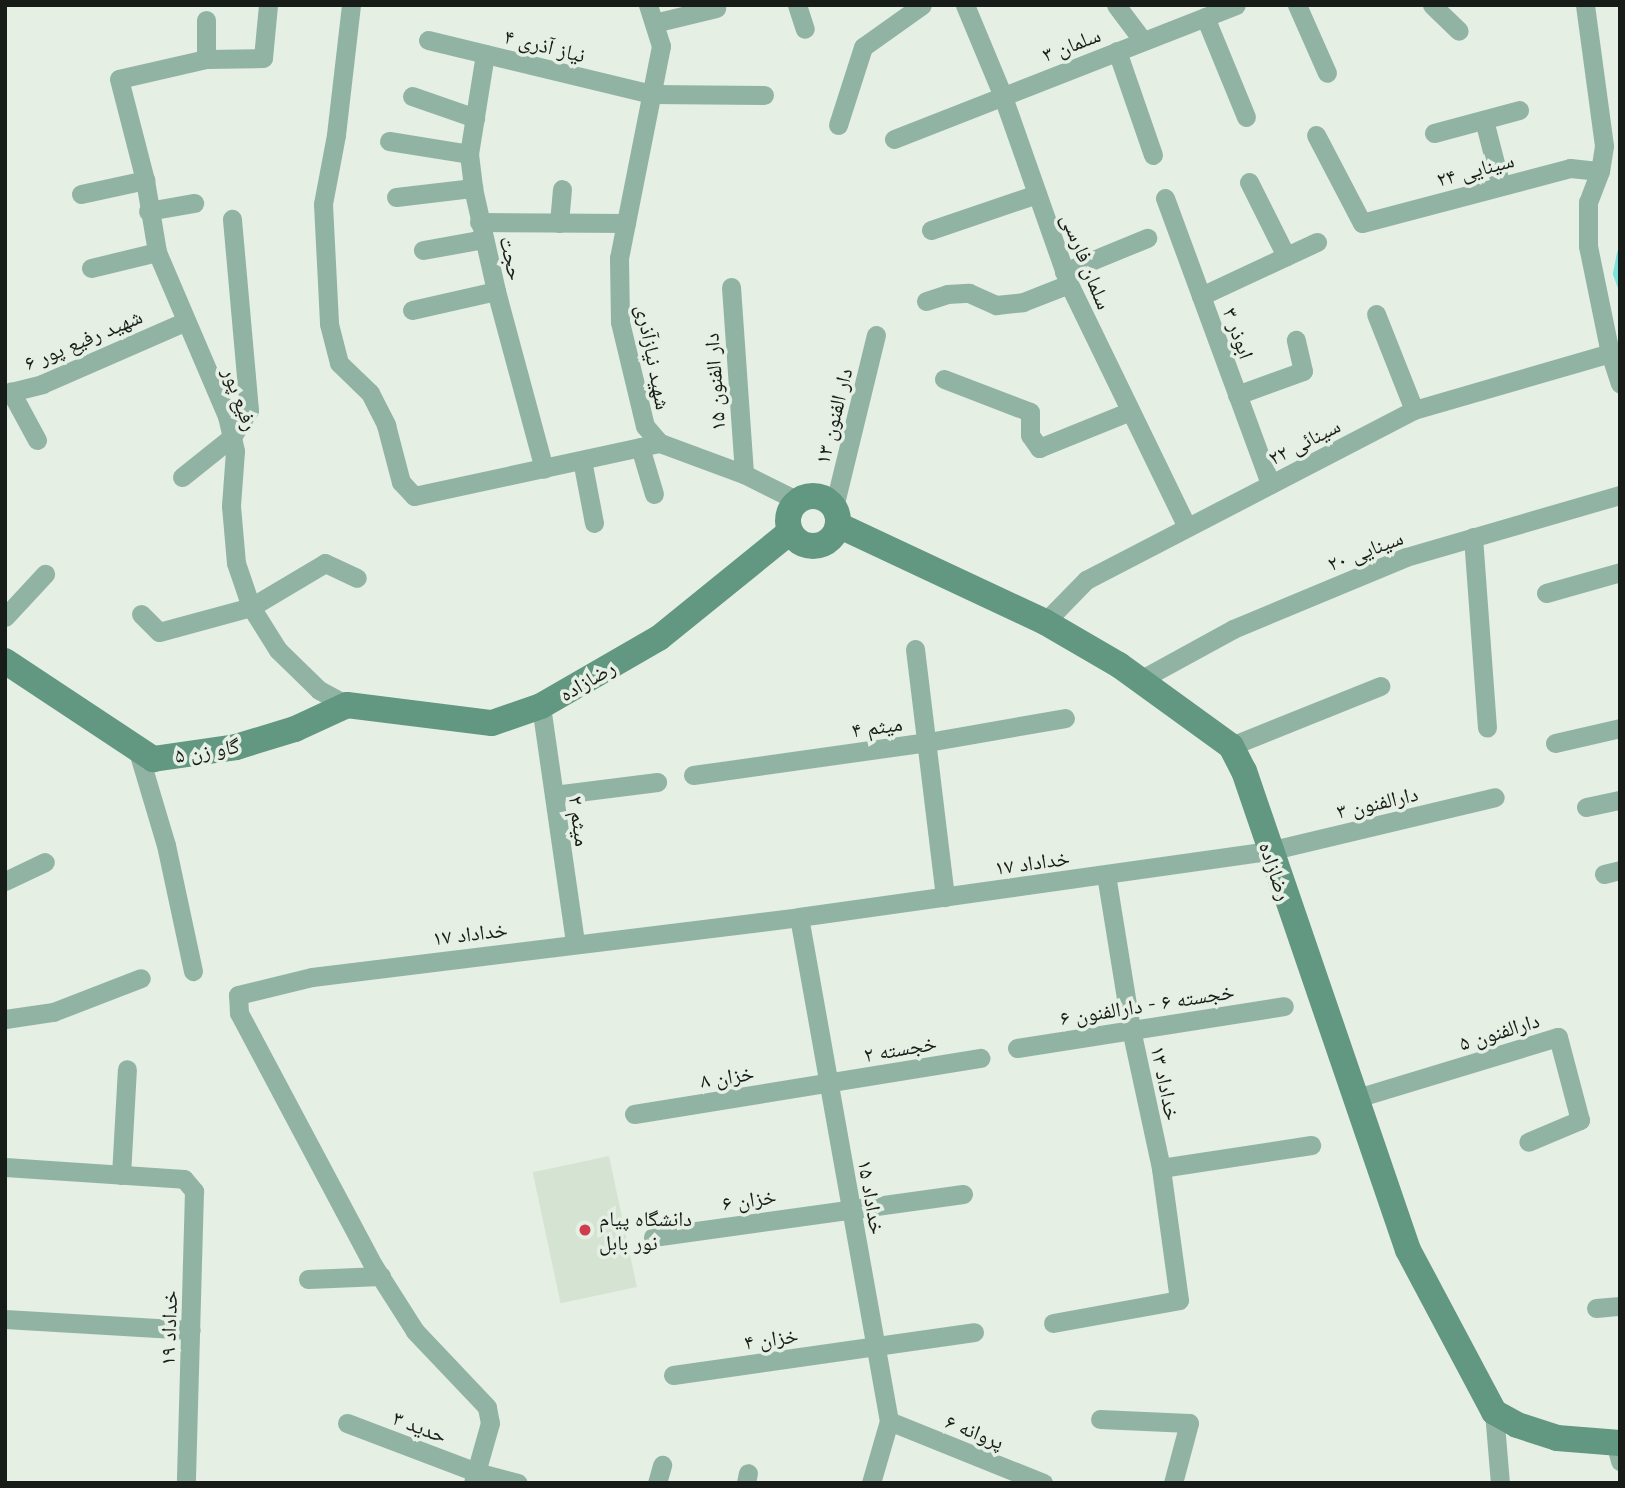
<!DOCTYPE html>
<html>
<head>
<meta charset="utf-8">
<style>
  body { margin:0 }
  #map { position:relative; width:1625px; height:1488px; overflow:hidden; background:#e5efe3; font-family:Quicksand,"Noto Naskh Arabic",sans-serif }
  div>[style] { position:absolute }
  .built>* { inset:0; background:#d5e4d2; transform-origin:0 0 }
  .stream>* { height:6px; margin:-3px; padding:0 3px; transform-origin:3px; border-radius:3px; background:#7ce3dd }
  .street>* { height:19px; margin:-9.5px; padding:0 9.5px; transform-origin:9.5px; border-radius:9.5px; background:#91b3a4 }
  .secondary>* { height:26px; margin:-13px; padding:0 13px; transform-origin:13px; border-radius:13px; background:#629781 }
  .secondary>.ring { margin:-13px; padding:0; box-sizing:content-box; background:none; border:26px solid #629781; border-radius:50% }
  .dots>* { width:19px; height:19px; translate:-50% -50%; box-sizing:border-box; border:4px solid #e5efe3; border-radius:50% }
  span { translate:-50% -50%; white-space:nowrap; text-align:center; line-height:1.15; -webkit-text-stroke:7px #e5efe3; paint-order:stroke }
  .street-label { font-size:21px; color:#181c18 }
  .poi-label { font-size:21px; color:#181c18 }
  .left { translate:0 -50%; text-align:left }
  .frame { position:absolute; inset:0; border:7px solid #181c18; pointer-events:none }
</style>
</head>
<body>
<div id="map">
  <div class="built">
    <i style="left:609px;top:1156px;width:134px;height:78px;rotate:78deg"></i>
  </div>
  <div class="stream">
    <i style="left:1620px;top:253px;width:21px;rotate:101deg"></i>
    <i style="left:1616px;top:274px;width:12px;rotate:70deg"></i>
  </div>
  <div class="street">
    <i style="left:268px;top:5px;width:53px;rotate:95.4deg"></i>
    <i style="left:263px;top:58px;width:57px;rotate:179deg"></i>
    <i style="left:206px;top:59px;width:89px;rotate:167.1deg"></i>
    <i style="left:119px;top:79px;width:104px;rotate:75.6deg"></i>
    <i style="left:145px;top:180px;width:73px;rotate:80.5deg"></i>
    <i style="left:157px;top:252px;width:178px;rotate:66.9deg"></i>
    <i style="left:227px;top:416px;width:36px;rotate:77deg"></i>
    <i style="left:235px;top:451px;width:55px;rotate:94.2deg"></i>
    <i style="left:231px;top:506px;width:57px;rotate:85deg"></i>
    <i style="left:236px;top:563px;width:46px;rotate:71.2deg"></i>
    <i style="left:251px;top:607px;width:51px;rotate:57.9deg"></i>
    <i style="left:278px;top:650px;width:57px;rotate:44.3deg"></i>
    <i style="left:319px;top:690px;width:32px;rotate:28deg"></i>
    <i style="left:351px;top:5px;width:131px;rotate:96.6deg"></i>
    <i style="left:336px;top:135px;width:70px;rotate:100.7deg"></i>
    <i style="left:323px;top:204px;width:120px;rotate:87.1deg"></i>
    <i style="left:329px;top:324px;width:40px;rotate:75.6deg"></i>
    <i style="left:339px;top:363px;width:43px;rotate:44.1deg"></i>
    <i style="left:370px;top:393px;width:36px;rotate:63deg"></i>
    <i style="left:386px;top:425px;width:59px;rotate:75.3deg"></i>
    <i style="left:401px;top:482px;width:19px;rotate:47deg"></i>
    <i style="left:414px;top:496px;width:252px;rotate:-12.2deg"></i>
    <i style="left:648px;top:5px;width:43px;rotate:72.4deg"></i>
    <i style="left:661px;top:46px;width:216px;rotate:101.2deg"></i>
    <i style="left:619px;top:258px;width:64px;rotate:89.1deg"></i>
    <i style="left:620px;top:322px;width:107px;rotate:76.5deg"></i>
    <i style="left:645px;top:426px;width:23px;rotate:49deg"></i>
    <i style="left:660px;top:443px;width:90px;rotate:20.3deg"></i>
    <i style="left:744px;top:474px;width:60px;rotate:26.6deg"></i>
    <i style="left:797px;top:5px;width:25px;rotate:72deg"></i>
    <i style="left:965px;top:5px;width:96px;rotate:67.4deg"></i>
    <i style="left:1002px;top:94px;width:201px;rotate:70.6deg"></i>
    <i style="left:1069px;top:284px;width:268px;rotate:64.1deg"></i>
    <i style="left:1116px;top:5px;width:45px;rotate:53.1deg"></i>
    <i style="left:1297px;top:5px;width:74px;rotate:66.2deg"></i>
    <i style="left:1432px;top:5px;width:37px;rotate:44deg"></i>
    <i style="left:1585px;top:5px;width:142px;rotate:82.3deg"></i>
    <i style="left:1604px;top:146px;width:25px;rotate:99deg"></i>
    <i style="left:1600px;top:171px;width:33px;rotate:111deg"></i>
    <i style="left:1588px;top:202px;width:44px;rotate:90deg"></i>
    <i style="left:1588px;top:246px;width:109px;rotate:78.4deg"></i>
    <i style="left:1610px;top:353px;width:32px;rotate:72deg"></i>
    <i style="left:1205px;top:17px;width:108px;rotate:67.7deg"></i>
    <i style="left:654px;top:23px;width:64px;rotate:-13.6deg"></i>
    <i style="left:428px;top:40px;width:230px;rotate:13.6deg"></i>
    <i style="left:652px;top:94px;width:112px;rotate:0.5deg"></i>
    <i style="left:1117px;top:51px;width:110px;rotate:70.9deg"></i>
    <i style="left:485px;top:54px;width:101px;rotate:99.1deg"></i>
    <i style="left:469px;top:154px;width:34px;rotate:83deg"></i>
    <i style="left:473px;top:188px;width:106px;rotate:77.4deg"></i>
    <i style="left:496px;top:291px;width:184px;rotate:74.9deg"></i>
    <i style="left:206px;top:59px;width:39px;rotate:-90deg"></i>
    <i style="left:412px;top:96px;width:67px;rotate:19.2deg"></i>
    <i style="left:1484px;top:120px;width:68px;rotate:75.6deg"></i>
    <i style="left:838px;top:125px;width:82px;rotate:-72.2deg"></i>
    <i style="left:863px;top:47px;width:72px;rotate:-35.4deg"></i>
    <i style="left:1434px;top:133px;width:88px;rotate:-15.1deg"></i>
    <i style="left:1316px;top:135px;width:99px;rotate:62.4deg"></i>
    <i style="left:1362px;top:223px;width:215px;rotate:-14.8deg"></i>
    <i style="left:1570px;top:168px;width:30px;rotate:6deg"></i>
    <i style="left:894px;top:139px;width:367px;rotate:-21.4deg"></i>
    <i style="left:389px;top:141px;width:81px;rotate:9.2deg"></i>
    <i style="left:1249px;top:182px;width:83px;rotate:63.4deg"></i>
    <i style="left:81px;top:194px;width:66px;rotate:-12.3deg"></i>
    <i style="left:396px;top:197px;width:78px;rotate:-6.7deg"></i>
    <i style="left:1165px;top:198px;width:305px;rotate:69.8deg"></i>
    <i style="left:148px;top:211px;width:47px;rotate:-9.9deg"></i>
    <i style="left:479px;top:222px;width:147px;rotate:0.4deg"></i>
    <i style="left:559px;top:223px;width:34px;rotate:-85deg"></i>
    <i style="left:931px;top:230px;width:112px;rotate:-18.8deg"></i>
    <i style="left:423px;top:250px;width:62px;rotate:-10.2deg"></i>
    <i style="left:91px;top:268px;width:68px;rotate:-13.6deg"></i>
    <i style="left:1064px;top:272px;width:90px;rotate:-22.3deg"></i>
    <i style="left:731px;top:287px;width:187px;rotate:86deg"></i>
    <i style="left:1201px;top:296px;width:128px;rotate:-25deg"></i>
    <i style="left:926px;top:301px;width:22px;rotate:-18deg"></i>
    <i style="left:947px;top:294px;width:22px;rotate:-3deg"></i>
    <i style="left:969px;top:293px;width:30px;rotate:24deg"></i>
    <i style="left:996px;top:305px;width:27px;rotate:-6deg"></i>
    <i style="left:1023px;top:302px;width:49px;rotate:-21.4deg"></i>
    <i style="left:412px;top:310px;width:86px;rotate:-12.7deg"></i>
    <i style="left:1376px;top:314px;width:103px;rotate:68.4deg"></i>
    <i style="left:944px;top:379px;width:92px;rotate:21deg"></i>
    <i style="left:1030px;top:412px;width:23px;rotate:90deg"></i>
    <i style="left:1030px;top:435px;width:16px;rotate:55deg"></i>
    <i style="left:1039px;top:448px;width:96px;rotate:-22deg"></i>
    <i style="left:1237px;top:395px;width:70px;rotate:-20deg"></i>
    <i style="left:1303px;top:371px;width:32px;rotate:-103deg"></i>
    <i style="left:37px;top:440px;width:55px;rotate:-118.4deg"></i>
    <i style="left:11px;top:392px;width:32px;rotate:-14deg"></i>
    <i style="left:42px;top:384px;width:155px;rotate:-23.6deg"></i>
    <i style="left:640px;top:447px;width:49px;rotate:73.4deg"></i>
    <i style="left:582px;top:460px;width:64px;rotate:79.2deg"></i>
    <i style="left:182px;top:477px;width:64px;rotate:-38.7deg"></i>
    <i style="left:232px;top:437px;width:32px;rotate:-58deg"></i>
    <i style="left:249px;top:410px;width:192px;rotate:-95.1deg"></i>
    <i style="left:834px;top:507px;width:177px;rotate:-76.3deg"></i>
    <i style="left:1473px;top:537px;width:191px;rotate:85.8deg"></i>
    <i style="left:1546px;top:593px;width:77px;rotate:-15.8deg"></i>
    <i style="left:141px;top:614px;width:25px;rotate:45deg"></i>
    <i style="left:159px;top:632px;width:95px;rotate:-15.2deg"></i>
    <i style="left:251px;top:607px;width:86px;rotate:-30.7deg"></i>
    <i style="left:325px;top:563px;width:35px;rotate:25deg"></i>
    <i style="left:5px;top:617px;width:59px;rotate:-47.1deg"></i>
    <i style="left:1045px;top:622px;width:59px;rotate:-45.7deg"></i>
    <i style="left:1086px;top:580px;width:369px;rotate:-27.4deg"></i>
    <i style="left:1414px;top:410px;width:204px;rotate:-16.2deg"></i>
    <i style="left:915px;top:649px;width:250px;rotate:83.1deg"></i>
    <i style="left:1140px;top:680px;width:106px;rotate:-28.7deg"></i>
    <i style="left:1233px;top:629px;width:187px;rotate:-22.6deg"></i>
    <i style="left:1406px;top:557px;width:223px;rotate:-16.2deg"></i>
    <i style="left:541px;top:706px;width:239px;rotate:81.8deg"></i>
    <i style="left:1555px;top:743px;width:67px;rotate:-13deg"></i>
    <i style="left:1231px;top:746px;width:161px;rotate:-21.9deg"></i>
    <i style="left:137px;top:748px;width:101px;rotate:73.4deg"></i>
    <i style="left:166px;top:845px;width:129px;rotate:77.9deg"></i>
    <i style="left:693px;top:775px;width:237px;rotate:-8deg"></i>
    <i style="left:928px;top:742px;width:139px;rotate:-9.9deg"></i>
    <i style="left:554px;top:795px;width:104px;rotate:-7.2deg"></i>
    <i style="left:1586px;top:807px;width:35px;rotate:-12deg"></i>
    <i style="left:1604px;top:874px;width:16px;rotate:-14deg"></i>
    <i style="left:5px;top:881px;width:44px;rotate:-25.4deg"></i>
    <i style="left:799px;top:917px;width:512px;rotate:79.88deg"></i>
    <i style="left:889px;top:1421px;width:65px;rotate:106.2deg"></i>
    <i style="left:5px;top:1019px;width:49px;rotate:-8.3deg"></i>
    <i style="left:53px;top:1012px;width:94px;rotate:-21.1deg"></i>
    <i style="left:1017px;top:1048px;width:270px;rotate:-8.9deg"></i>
    <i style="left:1357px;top:1098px;width:210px;rotate:-16.9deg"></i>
    <i style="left:1558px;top:1037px;width:86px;rotate:75.2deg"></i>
    <i style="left:1580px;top:1120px;width:56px;rotate:157.1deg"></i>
    <i style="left:634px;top:1114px;width:351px;rotate:-9.2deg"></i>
    <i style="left:5px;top:1167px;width:179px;rotate:3.8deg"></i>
    <i style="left:184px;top:1179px;width:16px;rotate:50deg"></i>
    <i style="left:194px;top:1191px;width:292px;rotate:91.6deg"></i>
    <i style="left:1161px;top:1168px;width:152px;rotate:-8.7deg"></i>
    <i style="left:121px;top:1175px;width:106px;rotate:-86.8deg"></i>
    <i style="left:653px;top:1237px;width:313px;rotate:-7.9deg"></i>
    <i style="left:308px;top:1279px;width:73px;rotate:-2.4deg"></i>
    <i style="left:1596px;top:1308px;width:24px;rotate:-5deg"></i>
    <i style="left:5px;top:1319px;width:186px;rotate:3.4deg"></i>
    <i style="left:1053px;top:1323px;width:128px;rotate:-10.3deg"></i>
    <i style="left:1179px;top:1300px;width:133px;rotate:-97.8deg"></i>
    <i style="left:1161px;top:1168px;width:142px;rotate:-102.2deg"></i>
    <i style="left:1131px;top:1029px;width:156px;rotate:-99.2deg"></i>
    <i style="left:673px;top:1375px;width:304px;rotate:-8.1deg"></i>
    <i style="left:1494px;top:1412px;width:71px;rotate:85.2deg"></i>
    <i style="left:1100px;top:1419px;width:89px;rotate:2.6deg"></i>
    <i style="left:1189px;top:1423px;width:62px;rotate:104.9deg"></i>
    <i style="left:889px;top:1421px;width:166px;rotate:21.9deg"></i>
    <i style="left:347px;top:1423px;width:138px;rotate:20.8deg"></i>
    <i style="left:476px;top:1472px;width:43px;rotate:14.7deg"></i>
    <i style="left:1615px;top:1443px;width:19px;rotate:74deg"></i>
    <i style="left:473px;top:1483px;width:62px;rotate:-74.2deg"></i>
    <i style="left:490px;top:1423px;width:16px;rotate:-101deg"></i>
    <i style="left:487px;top:1407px;width:105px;rotate:-133.5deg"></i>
    <i style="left:415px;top:1331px;width:78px;rotate:-122.5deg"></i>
    <i style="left:373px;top:1265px;width:285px;rotate:-118deg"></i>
    <i style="left:239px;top:1013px;width:18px;rotate:-93deg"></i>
    <i style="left:238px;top:995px;width:76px;rotate:-13.7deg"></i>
    <i style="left:312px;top:977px;width:491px;rotate:-7deg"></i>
    <i style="left:799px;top:917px;width:475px;rotate:-8deg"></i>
    <i style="left:1269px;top:851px;width:232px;rotate:-13.4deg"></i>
    <i style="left:657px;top:1483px;width:19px;rotate:-74deg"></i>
    <i style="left:746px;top:1483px;width:10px;rotate:-79deg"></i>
  </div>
  <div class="secondary">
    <i class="ring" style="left:788px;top:496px;width:24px;height:24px"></i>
    <i style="left:838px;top:525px;width:229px;rotate:25.1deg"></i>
    <i style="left:1045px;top:622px;width:86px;rotate:30.2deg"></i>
    <i style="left:1119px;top:665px;width:138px;rotate:35.9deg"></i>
    <i style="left:1231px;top:746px;width:28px;rotate:63deg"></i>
    <i style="left:1244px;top:771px;width:506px;rotate:71.1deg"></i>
    <i style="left:1408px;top:1250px;width:183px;rotate:62deg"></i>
    <i style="left:1494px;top:1412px;width:26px;rotate:29deg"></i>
    <i style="left:1517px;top:1425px;width:42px;rotate:18deg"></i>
    <i style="left:1557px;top:1438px;width:63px;rotate:4.5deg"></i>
    <i style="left:5px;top:661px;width:178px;rotate:33.5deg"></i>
    <i style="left:153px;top:759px;width:84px;rotate:-8.2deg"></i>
    <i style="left:236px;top:747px;width:62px;rotate:-17deg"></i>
    <i style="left:295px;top:729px;width:57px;rotate:-24.8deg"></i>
    <i style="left:347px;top:705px;width:146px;rotate:7.1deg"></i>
    <i style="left:492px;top:723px;width:52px;rotate:-19.1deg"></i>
    <i style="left:541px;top:706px;width:136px;rotate:-30deg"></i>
    <i style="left:659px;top:638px;width:169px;rotate:-39deg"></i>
  </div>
  <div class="dots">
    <i style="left:585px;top:1230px;background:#ce3e4d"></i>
  </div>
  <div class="street-label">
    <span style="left:1071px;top:44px;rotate:-21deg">سلمان ۳</span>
    <span style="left:545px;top:45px;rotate:14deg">نیاز آذری ۴</span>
    <span style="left:1475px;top:169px;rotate:-15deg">سینایی ۲۴</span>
    <span style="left:512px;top:258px;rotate:77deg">حجت</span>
    <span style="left:1087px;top:261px;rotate:68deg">سلمان فارسی</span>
    <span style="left:1239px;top:333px;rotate:70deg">ابوذر ۳</span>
    <span style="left:83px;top:339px;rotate:-23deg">شهید رفیع پور ۶</span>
    <span style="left:654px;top:357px;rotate:79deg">شهید نیازآذری</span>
    <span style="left:714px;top:382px;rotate:-94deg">دار الفنون ۱۵</span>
    <span style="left:241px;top:399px;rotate:70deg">رفیع پور</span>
    <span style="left:833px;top:416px;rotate:-76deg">دار الفنون ۱۳</span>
    <span style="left:1304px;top:441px;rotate:-27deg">سینائی ۲۲</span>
    <span style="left:1365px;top:550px;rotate:-21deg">سینایی ۲۰</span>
    <span style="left:587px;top:680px;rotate:-30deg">رضازاده</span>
    <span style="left:877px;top:726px;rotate:-8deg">میثم ۴</span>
    <span style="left:207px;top:750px;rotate:-9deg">گاو زن ۵</span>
    <span style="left:1377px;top:802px;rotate:-13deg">دارالفنون ۳</span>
    <span style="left:580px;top:821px;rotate:82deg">میثم ۲</span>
    <span style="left:1032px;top:862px;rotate:-8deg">خداداد ۱۷</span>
    <span style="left:1276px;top:871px;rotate:71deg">رضازاده</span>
    <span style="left:470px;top:933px;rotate:-7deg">خداداد ۱۷</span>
    <span style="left:1147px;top:1004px;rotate:-9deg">خجسته ۶ - دارالفنون ۶</span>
    <span style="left:1499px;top:1031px;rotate:-17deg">دارالفنون ۵</span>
    <span style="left:900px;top:1048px;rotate:-10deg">خجسته ۲</span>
    <span style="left:727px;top:1076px;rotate:-9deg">خزان ۸</span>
    <span style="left:1166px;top:1083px;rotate:78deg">خداداد ۱۳</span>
    <span style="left:872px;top:1197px;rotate:80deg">خداداد ۱۵</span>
    <span style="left:749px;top:1199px;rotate:-8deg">خزان ۶</span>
    <span style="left:168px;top:1328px;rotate:-88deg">خداداد ۱۹</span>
    <span style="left:771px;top:1338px;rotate:-8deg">خزان ۴</span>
    <span style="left:420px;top:1426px;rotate:21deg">حدید ۳</span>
    <span style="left:975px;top:1431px;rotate:22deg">پروانه ۶</span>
  </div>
  <div class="poi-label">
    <span class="left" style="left:599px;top:1230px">دانشگاه پیام<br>نور بابل</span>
  </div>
  <div class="frame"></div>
</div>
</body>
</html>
